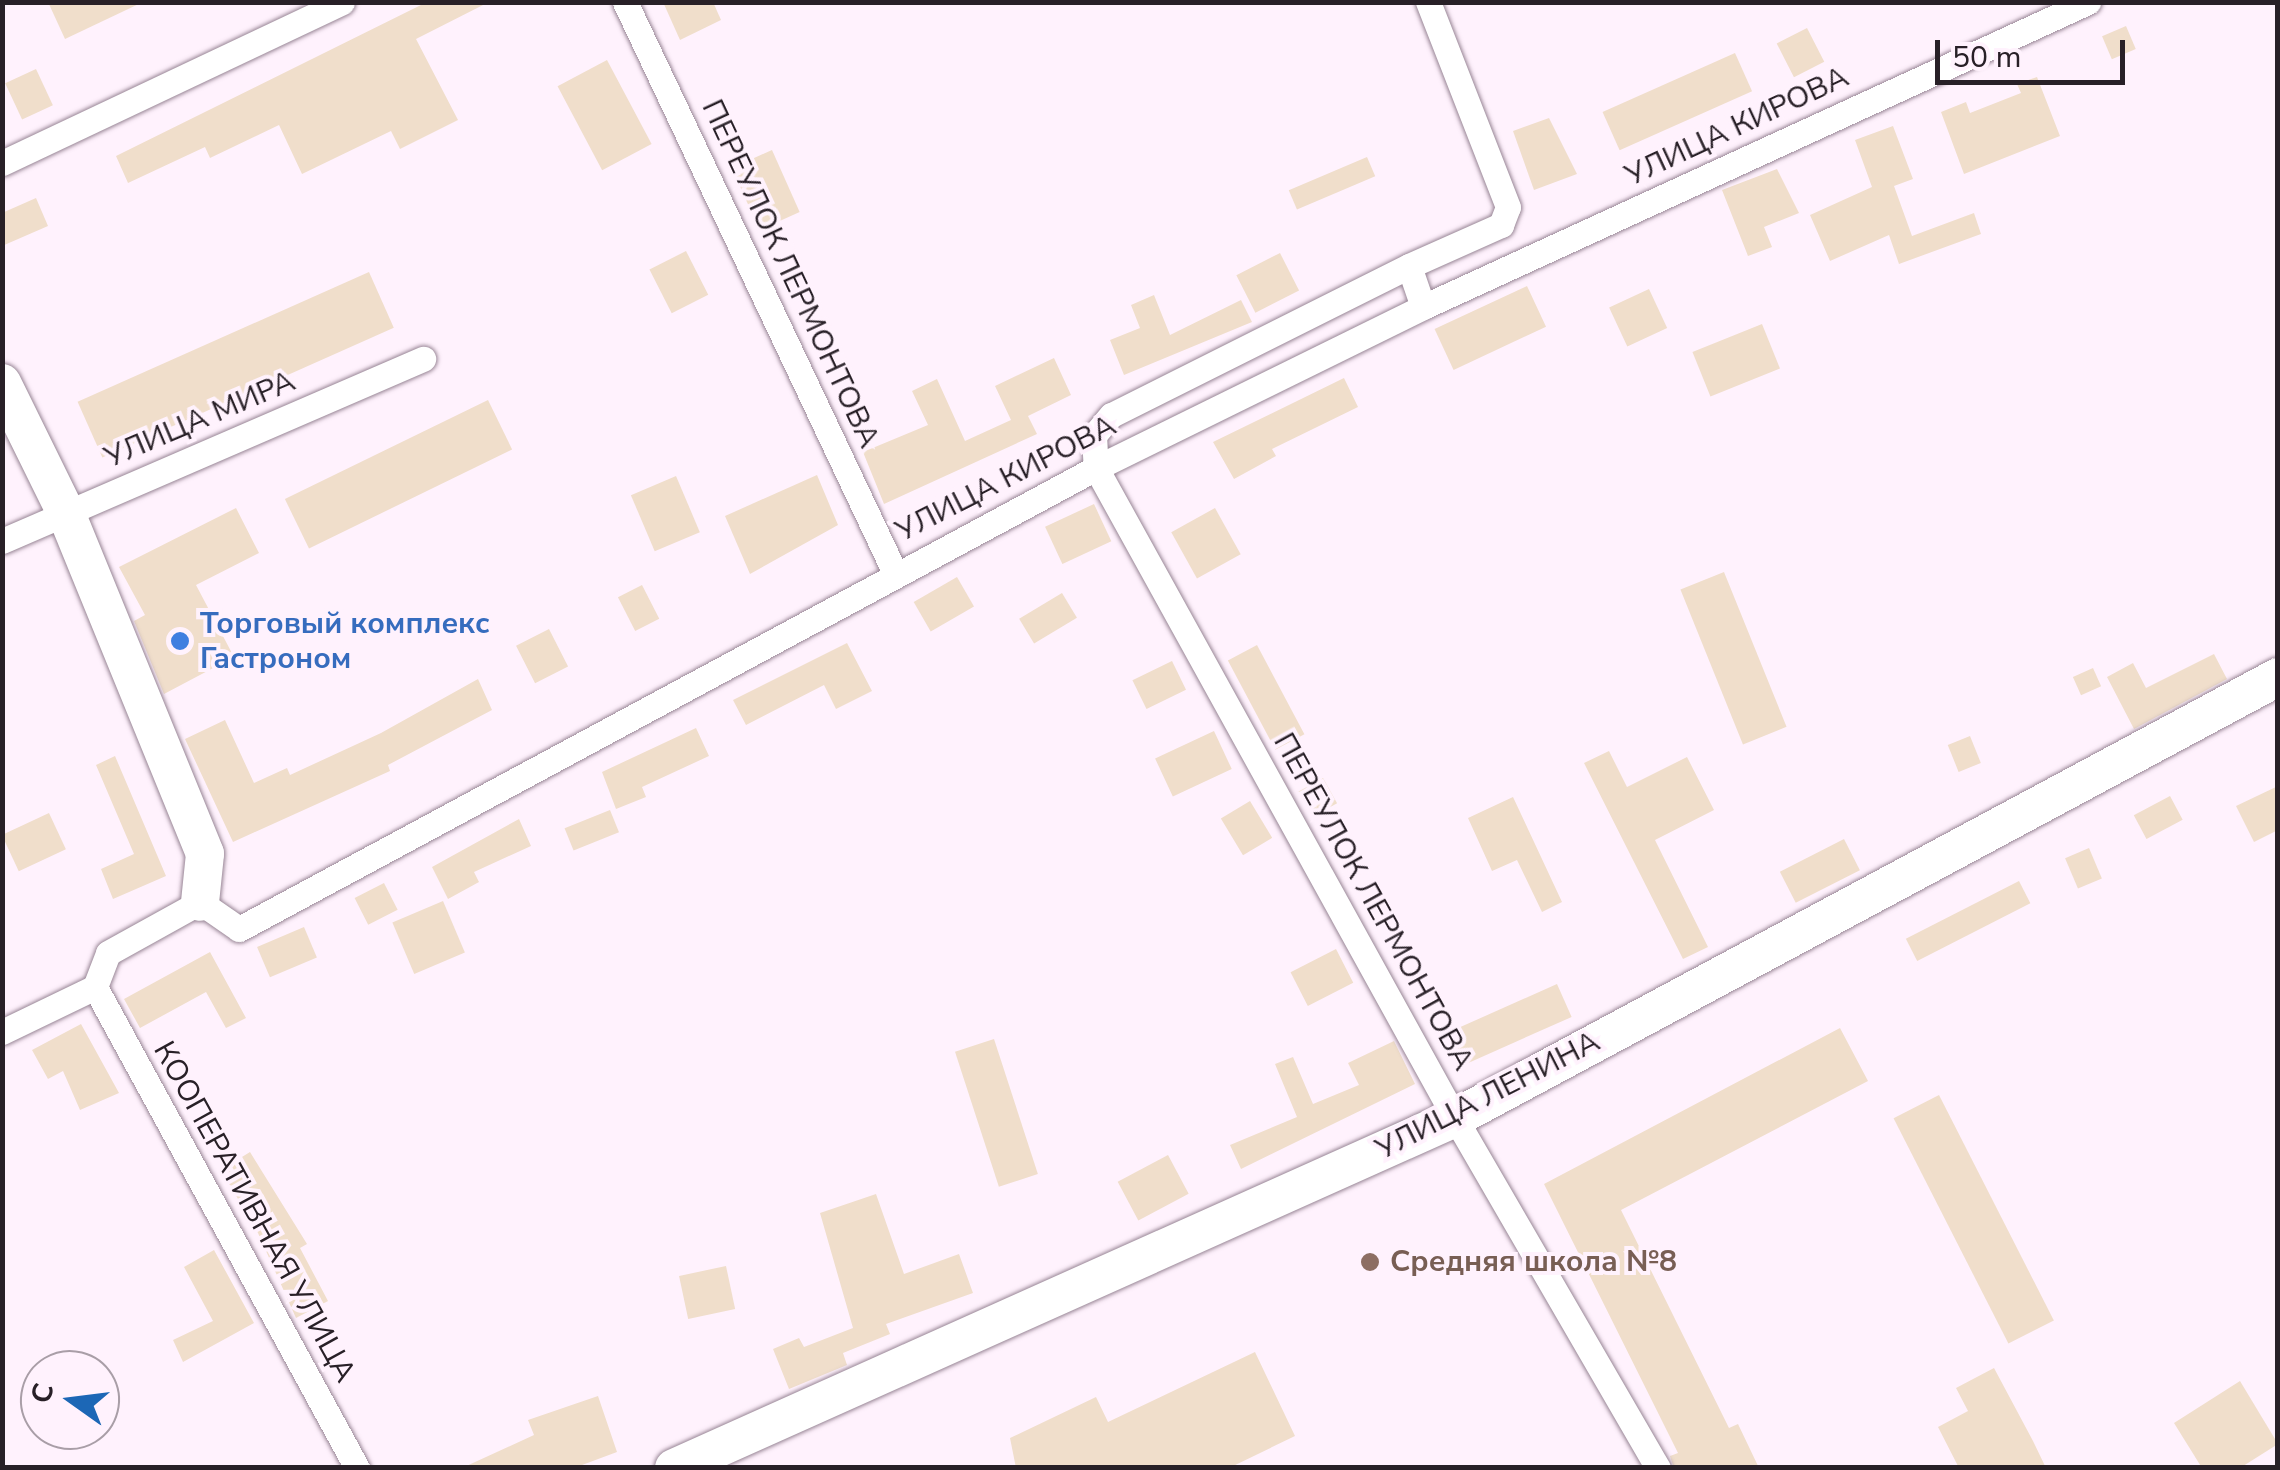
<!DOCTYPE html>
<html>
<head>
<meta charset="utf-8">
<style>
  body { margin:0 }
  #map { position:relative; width:2280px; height:1470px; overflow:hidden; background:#fff2fd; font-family:"Nunito Sans",sans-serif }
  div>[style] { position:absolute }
  .building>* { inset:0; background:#f0decb; transform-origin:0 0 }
  .roads { filter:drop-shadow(0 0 2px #988595) drop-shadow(0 0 2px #988595) }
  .street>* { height:25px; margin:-12.5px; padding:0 12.5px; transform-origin:12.5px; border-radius:12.5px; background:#fff }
  .secondary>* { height:38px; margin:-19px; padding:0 19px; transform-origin:19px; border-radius:19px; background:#fff }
  .dots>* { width:28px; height:28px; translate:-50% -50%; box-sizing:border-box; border:5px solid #fff2fd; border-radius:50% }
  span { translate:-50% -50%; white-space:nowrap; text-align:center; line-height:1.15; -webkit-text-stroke:8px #fff2fd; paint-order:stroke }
  .street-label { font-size:30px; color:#282027 }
  .shop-label { font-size:30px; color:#366cbe; font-weight:700 }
  .left { translate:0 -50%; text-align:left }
  .education-label { font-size:30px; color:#785e54; font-weight:700 }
  .frame { position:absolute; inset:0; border:5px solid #282027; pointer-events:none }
  .north { position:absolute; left:20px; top:1350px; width:100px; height:100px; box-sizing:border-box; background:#fff2fd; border:2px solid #a99ea7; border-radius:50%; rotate:284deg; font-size:28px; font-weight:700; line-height:40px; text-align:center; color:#282027 }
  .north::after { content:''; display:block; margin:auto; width:35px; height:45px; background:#1c67b6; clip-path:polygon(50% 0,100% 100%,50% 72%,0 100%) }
  .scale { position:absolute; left:1935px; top:40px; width:190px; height:45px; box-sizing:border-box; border:5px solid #282027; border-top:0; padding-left:12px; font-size:30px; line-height:35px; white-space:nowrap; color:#282027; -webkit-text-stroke:8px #fff2fd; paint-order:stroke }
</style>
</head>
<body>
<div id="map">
  <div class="building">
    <i style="clip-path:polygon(48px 2px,143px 2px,65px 39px)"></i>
    <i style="clip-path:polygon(427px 2px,489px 2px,416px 39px,458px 120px,400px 149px,391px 131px,302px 174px,279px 125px,210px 158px,205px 147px,128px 183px,116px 156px)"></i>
    <i style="clip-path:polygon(663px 2px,713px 2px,721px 20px,680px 40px)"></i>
    <i style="left:2126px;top:26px;width:25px;height:26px;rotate:67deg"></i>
    <i style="left:1807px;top:28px;width:38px;height:34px;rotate:63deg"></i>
    <i style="left:1735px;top:53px;width:42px;height:145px;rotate:66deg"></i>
    <i style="left:607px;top:60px;width:95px;height:56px;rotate:62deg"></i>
    <i style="left:36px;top:69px;width:40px;height:34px;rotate:65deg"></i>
    <i style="clip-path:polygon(2037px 77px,2060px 136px,1964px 174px,1941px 112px,1966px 102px,1970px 113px,2021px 93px,2017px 84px)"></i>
    <i style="clip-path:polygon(1549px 118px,1577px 174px,1534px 190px,1513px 131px)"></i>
    <i style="clip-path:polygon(1893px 126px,1913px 179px,1894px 186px,1912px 236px,1974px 213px,1981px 234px,1899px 264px,1889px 235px,1830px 261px,1810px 215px,1872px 187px,1855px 140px)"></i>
    <i style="left:772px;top:150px;width:68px;height:44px;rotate:66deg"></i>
    <i style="left:1367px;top:157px;width:21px;height:85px;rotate:67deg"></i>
    <i style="clip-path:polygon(1777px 169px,1799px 213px,1764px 227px,1772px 247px,1748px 256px,1722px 190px)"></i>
    <i style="clip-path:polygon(36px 198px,48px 226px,2px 246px,2px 213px)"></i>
    <i style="left:686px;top:251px;width:49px;height:41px;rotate:63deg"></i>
    <i style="left:1280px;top:253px;width:42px;height:49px;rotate:63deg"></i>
    <i style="left:369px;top:272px;width:61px;height:319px;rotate:66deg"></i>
    <i style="left:1527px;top:286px;width:45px;height:102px;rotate:65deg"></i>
    <i style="left:1649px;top:289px;width:43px;height:44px;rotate:65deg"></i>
    <i style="clip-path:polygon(1154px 295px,1170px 335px,1241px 300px,1252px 322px,1124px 375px,1110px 340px,1140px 328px,1131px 305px)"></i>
    <i style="left:1762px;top:324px;width:48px;height:75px;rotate:68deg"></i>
    <i style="clip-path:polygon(1054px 358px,1071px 395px,1028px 416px,1037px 434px,884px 504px,863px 452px,928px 425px,912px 391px,937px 379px,965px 441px,1011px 420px,995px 386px)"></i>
    <i style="clip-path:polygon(1344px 378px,1358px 407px,1272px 449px,1276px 456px,1234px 479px,1213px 442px)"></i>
    <i style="left:488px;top:400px;width:55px;height:226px;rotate:64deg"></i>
    <i style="clip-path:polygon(817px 475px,838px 525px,750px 574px,725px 516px)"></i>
    <i style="left:676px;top:476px;width:61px;height:49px;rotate:67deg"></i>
    <i style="left:1094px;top:504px;width:41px;height:54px;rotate:65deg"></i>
    <i style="clip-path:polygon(236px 508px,259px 553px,196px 585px,234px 657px,164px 694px,134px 621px,145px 615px,119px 567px)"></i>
    <i style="left:1215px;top:508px;width:53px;height:50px;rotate:61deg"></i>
    <i style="left:1724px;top:572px;width:167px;height:47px;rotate:68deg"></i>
    <i style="left:957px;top:577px;width:34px;height:50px;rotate:60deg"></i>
    <i style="left:642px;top:585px;width:38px;height:27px;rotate:63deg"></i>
    <i style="left:1062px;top:593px;width:29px;height:50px;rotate:59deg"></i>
    <i style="left:549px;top:629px;width:42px;height:37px;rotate:63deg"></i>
    <i style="clip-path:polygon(847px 643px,872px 691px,836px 709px,824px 685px,746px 725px,733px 700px)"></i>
    <i style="left:1257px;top:645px;width:101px;height:33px;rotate:62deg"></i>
    <i style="clip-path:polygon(2214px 654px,2227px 679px,2134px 729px,2107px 677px,2133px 663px,2146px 688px)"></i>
    <i style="left:1172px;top:661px;width:32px;height:44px;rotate:64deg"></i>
    <i style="left:2093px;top:668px;width:20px;height:22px;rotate:66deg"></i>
    <i style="clip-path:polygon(478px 679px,492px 710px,388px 765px,390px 771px,233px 842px,185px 739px,225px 720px,254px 783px,287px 768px,290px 775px,381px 733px)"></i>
    <i style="clip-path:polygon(696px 728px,709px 756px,642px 787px,646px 797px,616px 809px,602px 772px)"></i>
    <i style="left:1214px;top:731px;width:42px;height:65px;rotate:65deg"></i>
    <i style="left:1970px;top:736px;width:29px;height:24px;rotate:68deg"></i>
    <i style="clip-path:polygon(1609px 751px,1627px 787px,1687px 757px,1714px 810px,1655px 840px,1708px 947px,1683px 959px,1584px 763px)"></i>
    <i style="clip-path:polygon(115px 756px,166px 876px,113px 899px,101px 869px,134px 854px,96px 765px)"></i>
    <i style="left:1323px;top:778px;width:29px;height:28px;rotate:61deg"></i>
    <i style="clip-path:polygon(2278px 786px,2278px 830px,2254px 842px,2236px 806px)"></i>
    <i style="left:2170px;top:796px;width:27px;height:41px;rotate:62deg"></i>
    <i style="clip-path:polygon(1513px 797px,1562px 902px,1542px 912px,1517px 860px,1492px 871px,1468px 818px)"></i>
    <i style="left:1250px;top:801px;width:43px;height:34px;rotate:59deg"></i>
    <i style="left:610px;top:810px;width:24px;height:49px;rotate:68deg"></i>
    <i style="left:49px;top:813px;width:40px;height:52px;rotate:65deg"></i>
    <i style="clip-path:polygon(519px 819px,531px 846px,474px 872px,479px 882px,448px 899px,432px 867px)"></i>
    <i style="left:1844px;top:839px;width:35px;height:72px;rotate:63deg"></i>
    <i style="left:2089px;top:848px;width:33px;height:26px;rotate:67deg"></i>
    <i style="left:2019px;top:881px;width:25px;height:127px;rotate:63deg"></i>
    <i style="left:384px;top:883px;width:30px;height:33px;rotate:63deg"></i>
    <i style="left:443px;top:901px;width:56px;height:55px;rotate:67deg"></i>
    <i style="left:304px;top:927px;width:33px;height:51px;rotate:67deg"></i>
    <i style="left:1336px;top:949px;width:38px;height:51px;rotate:63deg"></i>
    <i style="clip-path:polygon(210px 952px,246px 1018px,226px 1028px,206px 992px,140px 1028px,124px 999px)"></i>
    <i style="left:1557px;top:984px;width:36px;height:123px;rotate:66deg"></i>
    <i style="clip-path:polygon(81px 1024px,119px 1093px,80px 1110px,63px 1071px,48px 1079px,32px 1050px)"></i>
    <i style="clip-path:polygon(1840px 1028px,1868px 1081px,1621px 1210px,1729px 1428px,1738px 1424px,1759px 1468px,1674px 1468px,1670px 1456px,1678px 1453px,1544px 1184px)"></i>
    <i style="left:994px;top:1039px;width:142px;height:41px;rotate:72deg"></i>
    <i style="clip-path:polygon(1394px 1041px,1415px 1084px,1241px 1169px,1230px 1145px,1297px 1117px,1275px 1064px,1293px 1057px,1313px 1104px,1359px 1085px,1348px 1063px)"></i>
    <i style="left:1939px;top:1095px;width:253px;height:51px;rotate:63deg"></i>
    <i style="clip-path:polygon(250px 1152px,307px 1244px,300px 1248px,328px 1301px,296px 1318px,258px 1233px,221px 1170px)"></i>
    <i style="left:1168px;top:1155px;width:44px;height:57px;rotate:62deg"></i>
    <i style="clip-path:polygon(876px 1194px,904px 1274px,959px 1254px,973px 1293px,886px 1324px,890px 1334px,843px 1353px,847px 1365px,789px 1389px,773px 1349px,799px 1338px,804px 1347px,853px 1328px,820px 1213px)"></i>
    <i style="clip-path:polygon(214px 1250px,254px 1323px,183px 1362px,173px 1340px,213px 1321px,184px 1267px)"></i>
    <i style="left:726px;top:1266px;width:44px;height:48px;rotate:78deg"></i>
    <i style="clip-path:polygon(1255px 1352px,1295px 1436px,1229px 1468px,1016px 1468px,1010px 1438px,1096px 1397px,1108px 1422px)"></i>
    <i style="clip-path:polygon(1994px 1368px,2033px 1441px,2046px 1468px,1959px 1468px,1938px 1427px,1968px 1411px,1956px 1388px)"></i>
    <i style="clip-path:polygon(2240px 1381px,2278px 1444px,2240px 1468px,2202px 1468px,2174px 1423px)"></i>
    <i style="clip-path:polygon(598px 1396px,617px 1452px,574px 1468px,462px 1468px,534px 1435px,528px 1420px)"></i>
  </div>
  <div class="roads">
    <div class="street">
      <i style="left:625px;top:2px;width:632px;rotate:64.69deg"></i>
      <i style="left:2px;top:163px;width:376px;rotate:-25.3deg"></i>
      <i style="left:1409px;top:266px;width:333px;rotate:153.4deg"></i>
      <i style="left:1111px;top:415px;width:26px;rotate:130deg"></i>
      <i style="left:1094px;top:435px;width:33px;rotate:87deg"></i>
      <i style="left:1096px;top:468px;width:743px;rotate:61.09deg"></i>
      <i style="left:1455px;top:1118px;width:405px;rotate:59.9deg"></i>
      <i style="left:1423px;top:307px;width:43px;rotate:-108.9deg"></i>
      <i style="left:1409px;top:266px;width:101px;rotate:-24deg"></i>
      <i style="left:1501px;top:225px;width:19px;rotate:-69deg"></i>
      <i style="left:1508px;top:207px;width:220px;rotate:-111.3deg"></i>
      <i style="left:2px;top:541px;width:459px;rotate:-23.4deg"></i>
      <i style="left:95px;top:987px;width:548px;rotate:61.42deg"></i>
      <i style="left:2px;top:1032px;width:103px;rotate:-25.8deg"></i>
      <i style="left:95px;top:987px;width:36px;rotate:-69deg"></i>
      <i style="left:108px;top:953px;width:105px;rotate:-29deg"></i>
      <i style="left:200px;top:902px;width:47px;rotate:34.7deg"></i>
      <i style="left:239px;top:929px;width:973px;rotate:-28.28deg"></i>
      <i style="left:1096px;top:468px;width:364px;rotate:-26.2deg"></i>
      <i style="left:1423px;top:307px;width:732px;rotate:-24.64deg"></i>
    </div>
    <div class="secondary">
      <i style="left:2px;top:383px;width:145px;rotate:63.8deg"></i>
      <i style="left:66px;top:513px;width:368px;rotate:67.8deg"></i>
      <i style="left:205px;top:854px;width:48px;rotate:95.9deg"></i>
      <i style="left:674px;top:1468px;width:856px;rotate:-24.14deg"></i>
      <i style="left:1455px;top:1118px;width:934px;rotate:-28.18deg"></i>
    </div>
  </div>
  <div class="dots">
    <i style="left:180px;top:641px;background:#3f7fe0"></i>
    <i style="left:1370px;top:1262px;background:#8d6e63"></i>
  </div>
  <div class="street-label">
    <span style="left:1737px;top:127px;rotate:-25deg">УЛИЦА КИРОВА</span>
    <span style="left:790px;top:274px;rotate:65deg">ПЕРЕУЛОК ЛЕРМОНТОВА</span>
    <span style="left:200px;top:420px;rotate:-23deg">УЛИЦА МИРА</span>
    <span style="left:1006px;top:479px;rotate:-27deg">УЛИЦА КИРОВА</span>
    <span style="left:1373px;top:902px;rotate:61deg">ПЕРЕУЛОК ЛЕРМОНТОВА</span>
    <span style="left:1488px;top:1096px;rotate:-27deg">УЛИЦА ЛЕНИНА</span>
    <span style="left:254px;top:1212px;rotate:61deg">КООПЕРАТИВНАЯ УЛИЦА</span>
  </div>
  <div class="shop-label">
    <span class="left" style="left:200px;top:641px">Торговый комплекс<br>Гастроном</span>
  </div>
  <div class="education-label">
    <span class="left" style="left:1390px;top:1262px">Средняя школа №8</span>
  </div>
  <div class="frame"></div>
  <div class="north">С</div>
  <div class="scale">50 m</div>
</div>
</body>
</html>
